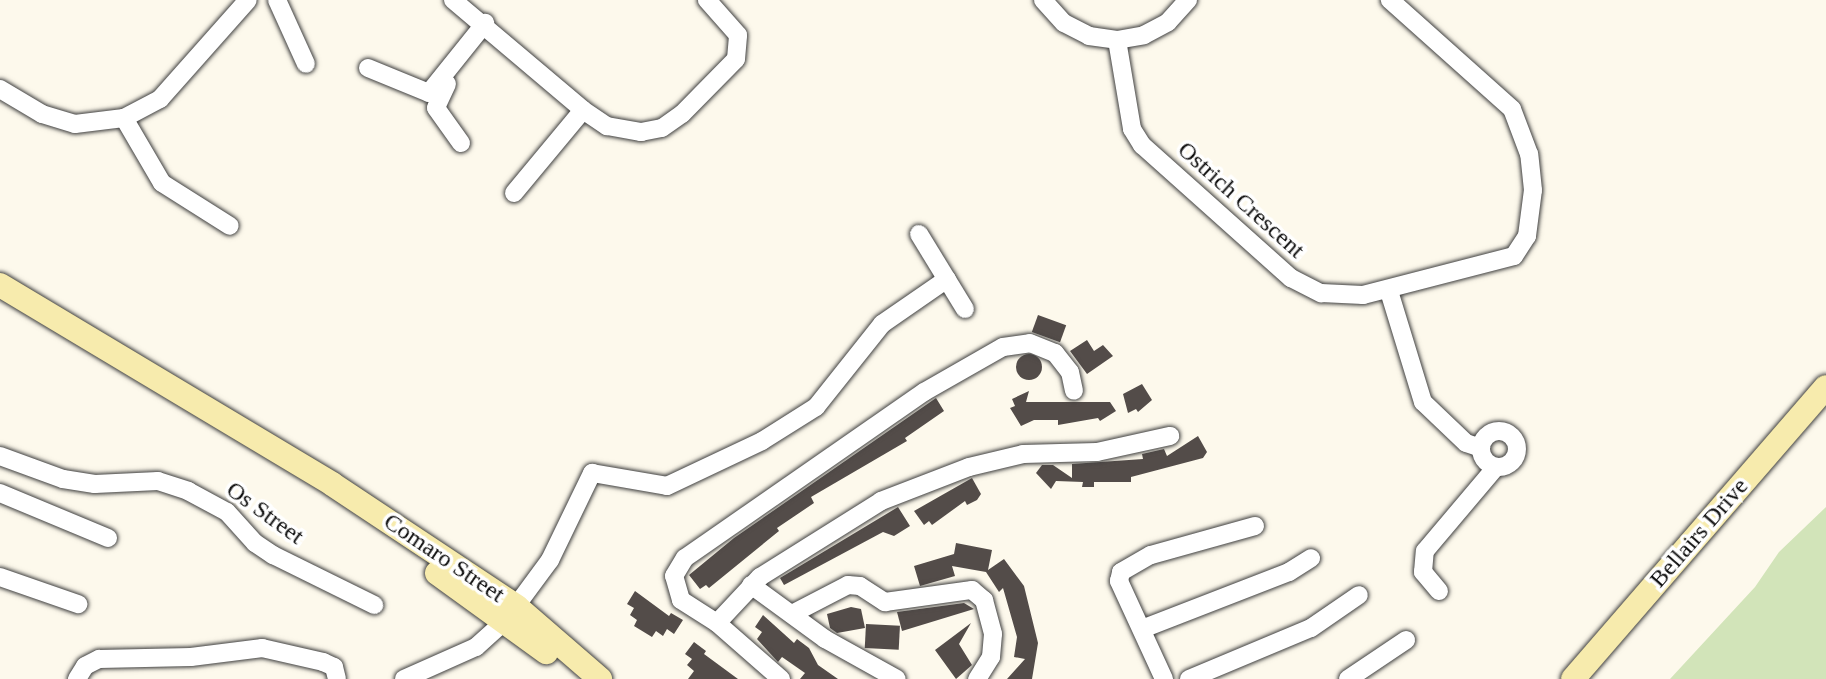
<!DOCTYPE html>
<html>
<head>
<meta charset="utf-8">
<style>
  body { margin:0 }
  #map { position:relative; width:1826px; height:679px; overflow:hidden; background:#fdf9ec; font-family:"Times New Roman",serif }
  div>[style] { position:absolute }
  .green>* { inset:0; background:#d2e4b9 }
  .building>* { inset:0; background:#534c49; transform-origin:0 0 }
  .round { border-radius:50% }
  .roads { filter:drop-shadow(0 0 2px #3f3f3f) drop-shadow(0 0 2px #3f3f3f) }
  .street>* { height:18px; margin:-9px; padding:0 9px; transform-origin:9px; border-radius:9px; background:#fff }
  .street>.ring { margin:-9px; padding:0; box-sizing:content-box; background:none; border:18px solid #fff; border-radius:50% }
  .secondary>* { height:24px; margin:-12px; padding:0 12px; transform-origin:12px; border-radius:12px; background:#f7ebad }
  span { translate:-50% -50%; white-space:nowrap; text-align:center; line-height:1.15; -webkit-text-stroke:7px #fff; paint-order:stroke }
  .street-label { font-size:24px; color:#0c0c0c }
</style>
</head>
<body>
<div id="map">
  <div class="green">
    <i style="clip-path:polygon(1826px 507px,1826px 679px,1670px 679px,1755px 587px,1779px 552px)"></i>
  </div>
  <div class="building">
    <i style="left:1038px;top:315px;width:30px;height:18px;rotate:20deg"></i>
    <i style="clip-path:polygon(1087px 340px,1094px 351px,1103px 345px,1113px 356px,1087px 374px,1070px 351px)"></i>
    <i class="round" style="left:1016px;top:354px;width:26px;height:26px"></i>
    <i style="clip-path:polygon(1142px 384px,1152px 400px,1138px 412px,1136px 409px,1128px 413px,1123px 394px)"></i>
    <i style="clip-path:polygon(1029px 391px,1026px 402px,1110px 402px,1116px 411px,1100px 421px,1098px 418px,1058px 425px,1058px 420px,1034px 420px,1021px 426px,1010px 408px,1015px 406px,1012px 399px)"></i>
    <i style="clip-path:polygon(936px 398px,944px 411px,905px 438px,907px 441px,811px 497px,814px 503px,777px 528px,779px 531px,709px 588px,706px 585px,700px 589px,689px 575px,734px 538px)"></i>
    <i style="clip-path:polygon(1198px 436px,1207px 452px,1203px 458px,1131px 477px,1131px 482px,1094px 482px,1094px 487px,1082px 487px,1083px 482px,1056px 481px,1051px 489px,1036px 473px,1042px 465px,1053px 465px,1072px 478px,1072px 464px,1143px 459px,1142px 454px,1164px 449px,1167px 456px)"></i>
    <i style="clip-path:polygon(972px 478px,981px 494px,977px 500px,967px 505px,965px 501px,932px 525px,929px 521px,924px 525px,914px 511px)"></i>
    <i style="clip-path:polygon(898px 507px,910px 526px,894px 536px,883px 532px,784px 585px,780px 578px)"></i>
    <i style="clip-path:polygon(956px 543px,992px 550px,988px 570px,1004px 559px,1024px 586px,1038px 643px,1032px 679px,1007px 679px,1025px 659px,1014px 657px,1017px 637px,1003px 588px,999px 592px,986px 572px,952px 566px,955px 576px,920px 586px,914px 566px,954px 554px)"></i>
    <i style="clip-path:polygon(635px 591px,669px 616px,671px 613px,683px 620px,674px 634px,667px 629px,663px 636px,656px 631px,652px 637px,634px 626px,637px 620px,630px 615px,634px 608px,627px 604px)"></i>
    <i style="clip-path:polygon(964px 603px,974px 609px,902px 631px,897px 612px)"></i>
    <i style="clip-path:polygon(851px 607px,861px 609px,865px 628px,837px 633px,830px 628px,827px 614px)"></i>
    <i style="clip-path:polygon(763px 615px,794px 643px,797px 639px,809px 648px,818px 665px,838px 679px,800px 679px,805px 673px,782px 657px,778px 662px,757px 639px,762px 632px,755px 627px)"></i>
    <i style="clip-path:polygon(971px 623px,959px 644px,972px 665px,956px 679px,935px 650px)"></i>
    <i style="left:866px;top:624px;width:34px;height:24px;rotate:3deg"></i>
    <i style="clip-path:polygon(694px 642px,706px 651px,704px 654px,738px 679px,688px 679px,694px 671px,687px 665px,692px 659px,685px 654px)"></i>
  </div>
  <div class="roads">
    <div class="street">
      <i style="left:277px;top:0;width:70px;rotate:65.6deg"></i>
      <i style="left:453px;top:0;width:170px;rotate:40.2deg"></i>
      <i style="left:583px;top:110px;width:29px;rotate:34deg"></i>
      <i style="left:607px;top:126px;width:35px;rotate:10deg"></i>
      <i style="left:641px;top:132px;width:21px;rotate:-11deg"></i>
      <i style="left:662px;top:128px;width:24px;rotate:-35deg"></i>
      <i style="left:682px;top:114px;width:77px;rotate:-45.5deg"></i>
      <i style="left:736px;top:59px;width:24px;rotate:-85deg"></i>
      <i style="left:738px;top:35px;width:47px;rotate:-131.5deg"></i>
      <i style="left:1043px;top:0;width:31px;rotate:48deg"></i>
      <i style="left:1064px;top:23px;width:28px;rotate:27deg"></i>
      <i style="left:1089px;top:36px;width:28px;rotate:8deg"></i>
      <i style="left:1117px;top:40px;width:27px;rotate:-10deg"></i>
      <i style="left:1144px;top:35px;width:27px;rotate:-28deg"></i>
      <i style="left:1168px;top:22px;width:30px;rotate:-48deg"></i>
      <i style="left:1117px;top:40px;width:90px;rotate:80.4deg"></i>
      <i style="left:1132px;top:129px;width:19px;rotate:58deg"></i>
      <i style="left:1142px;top:145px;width:200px;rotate:41.8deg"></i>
      <i style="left:1291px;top:278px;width:34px;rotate:27deg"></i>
      <i style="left:1321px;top:293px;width:42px;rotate:2.7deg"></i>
      <i style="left:1363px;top:295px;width:156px;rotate:-14.5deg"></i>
      <i style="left:1514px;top:256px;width:24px;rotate:-57deg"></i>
      <i style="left:1527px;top:236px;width:46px;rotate:-82.6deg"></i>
      <i style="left:1533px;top:190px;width:36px;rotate:-96deg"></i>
      <i style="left:1529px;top:154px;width:48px;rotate:-110.7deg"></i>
      <i style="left:1512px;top:109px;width:164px;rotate:-138.2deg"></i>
      <i style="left:368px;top:68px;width:66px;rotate:22.3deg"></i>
      <i style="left:429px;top:93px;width:90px;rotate:-51.3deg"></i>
      <i style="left:447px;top:84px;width:26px;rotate:115deg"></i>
      <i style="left:436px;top:108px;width:43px;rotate:54.5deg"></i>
      <i style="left:0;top:89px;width:49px;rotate:30.8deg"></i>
      <i style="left:42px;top:114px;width:34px;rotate:17deg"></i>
      <i style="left:75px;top:124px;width:49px;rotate:-7deg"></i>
      <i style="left:124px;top:118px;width:75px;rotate:59.7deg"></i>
      <i style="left:162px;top:183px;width:80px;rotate:32.3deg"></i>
      <i style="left:124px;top:118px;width:41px;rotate:-27.8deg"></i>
      <i style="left:160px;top:99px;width:132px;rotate:-48.4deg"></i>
      <i style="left:514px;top:193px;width:108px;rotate:-50.3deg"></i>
      <i style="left:919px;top:234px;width:88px;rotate:58.5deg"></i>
      <i style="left:1389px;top:291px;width:116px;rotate:73deg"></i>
      <i style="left:1423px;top:402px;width:59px;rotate:43.6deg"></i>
      <i style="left:1466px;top:443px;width:16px;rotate:18deg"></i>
      <i class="ring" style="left:1481px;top:431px;width:18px;height:18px"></i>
      <i style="left:0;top:456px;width:67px;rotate:20.1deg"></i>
      <i style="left:63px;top:479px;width:32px;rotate:9deg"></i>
      <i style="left:95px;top:484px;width:63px;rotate:-2.7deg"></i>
      <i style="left:158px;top:481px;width:32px;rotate:18deg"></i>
      <i style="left:188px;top:491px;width:44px;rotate:28.3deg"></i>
      <i style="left:227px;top:512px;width:42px;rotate:47.9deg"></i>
      <i style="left:255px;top:543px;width:22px;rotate:34deg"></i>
      <i style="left:273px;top:555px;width:113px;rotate:26.3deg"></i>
      <i style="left:0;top:493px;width:117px;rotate:22.6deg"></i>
      <i style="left:0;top:577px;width:83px;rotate:19.1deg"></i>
      <i style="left:751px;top:585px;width:92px;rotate:36.1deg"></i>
      <i style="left:825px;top:639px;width:82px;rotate:29.1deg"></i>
      <i style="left:1439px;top:591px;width:25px;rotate:-130deg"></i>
      <i style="left:1423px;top:572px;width:21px;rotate:-85deg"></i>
      <i style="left:1425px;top:551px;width:110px;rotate:-49.8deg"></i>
      <i style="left:792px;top:614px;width:63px;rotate:-27.4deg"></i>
      <i style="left:848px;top:585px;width:12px;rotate:5deg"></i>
      <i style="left:860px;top:586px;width:30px;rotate:33deg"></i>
      <i style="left:885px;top:602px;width:88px;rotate:-7.9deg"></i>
      <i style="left:972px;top:590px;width:16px;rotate:40deg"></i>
      <i style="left:984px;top:600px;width:35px;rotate:75deg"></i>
      <i style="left:993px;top:634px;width:23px;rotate:95deg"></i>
      <i style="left:991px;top:657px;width:26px;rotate:122deg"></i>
      <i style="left:717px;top:623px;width:63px;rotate:-46.9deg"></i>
      <i style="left:760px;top:577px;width:143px;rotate:-32.1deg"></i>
      <i style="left:881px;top:501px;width:94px;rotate:-21.1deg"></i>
      <i style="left:969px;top:467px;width:56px;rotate:-13.5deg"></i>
      <i style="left:1023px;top:454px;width:74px;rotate:-1.5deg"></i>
      <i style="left:1097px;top:452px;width:75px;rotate:-12.4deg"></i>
      <i style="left:1142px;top:629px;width:158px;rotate:-21.2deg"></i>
      <i style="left:1289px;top:572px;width:26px;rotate:-32deg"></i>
      <i style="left:77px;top:679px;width:15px;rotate:-58deg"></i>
      <i style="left:85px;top:666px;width:16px;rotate:-27deg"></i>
      <i style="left:99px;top:659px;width:92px;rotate:-1.2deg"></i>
      <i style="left:191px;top:657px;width:72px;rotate:-7.2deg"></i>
      <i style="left:262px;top:648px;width:63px;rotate:12.9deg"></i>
      <i style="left:323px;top:662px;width:12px;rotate:24deg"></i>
      <i style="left:334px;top:667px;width:12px;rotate:76deg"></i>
      <i style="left:404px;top:679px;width:79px;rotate:-24deg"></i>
      <i style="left:476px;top:647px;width:39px;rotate:-42deg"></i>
      <i style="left:505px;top:621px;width:76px;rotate:-53.6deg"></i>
      <i style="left:550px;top:560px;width:97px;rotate:-64.2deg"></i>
      <i style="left:592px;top:473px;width:76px;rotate:9.8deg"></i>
      <i style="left:667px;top:486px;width:105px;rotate:-25.3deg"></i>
      <i style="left:762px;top:441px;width:64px;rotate:-32.2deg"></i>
      <i style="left:816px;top:407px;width:106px;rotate:-51.5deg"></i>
      <i style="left:882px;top:324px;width:79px;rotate:-34.7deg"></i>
      <i style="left:781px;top:679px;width:85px;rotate:-138.8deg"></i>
      <i style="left:717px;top:623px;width:43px;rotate:-147.4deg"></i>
      <i style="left:681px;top:600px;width:25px;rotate:-106deg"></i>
      <i style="left:674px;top:576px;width:21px;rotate:-59deg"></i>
      <i style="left:685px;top:558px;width:291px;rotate:-34.8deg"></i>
      <i style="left:924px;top:392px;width:91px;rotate:-29.7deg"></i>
      <i style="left:1003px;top:347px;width:27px;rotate:-8deg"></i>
      <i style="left:1030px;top:343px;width:27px;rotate:22deg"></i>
      <i style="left:1055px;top:353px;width:24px;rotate:52deg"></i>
      <i style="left:1070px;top:372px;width:19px;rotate:78deg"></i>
      <i style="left:1164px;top:679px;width:108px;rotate:-114.7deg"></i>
      <i style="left:1119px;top:581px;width:9px;rotate:-77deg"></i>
      <i style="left:1121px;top:572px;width:34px;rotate:-30deg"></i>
      <i style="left:1151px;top:555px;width:108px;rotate:-15.6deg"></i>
      <i style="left:1189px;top:679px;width:132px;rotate:-22.7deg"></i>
      <i style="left:1311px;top:628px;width:58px;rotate:-34.5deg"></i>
      <i style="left:1348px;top:679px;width:70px;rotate:-33.9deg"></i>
    </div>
    <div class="secondary">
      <i style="left:0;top:285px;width:387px;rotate:30.9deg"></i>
      <i style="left:332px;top:484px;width:222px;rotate:33.6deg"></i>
      <i style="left:517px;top:607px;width:110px;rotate:40.9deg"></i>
      <i style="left:437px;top:573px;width:135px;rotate:35.9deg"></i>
      <i style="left:1573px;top:679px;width:386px;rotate:-49.1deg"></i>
    </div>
  </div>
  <div class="street-label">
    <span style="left:1241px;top:200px;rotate:42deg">Ostrich Crescent</span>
    <span style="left:265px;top:513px;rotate:36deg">Os Street</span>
    <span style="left:1699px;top:533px;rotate:-49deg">Bellairs Drive</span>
    <span style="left:444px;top:558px;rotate:34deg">Comaro Street</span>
  </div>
</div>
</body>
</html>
